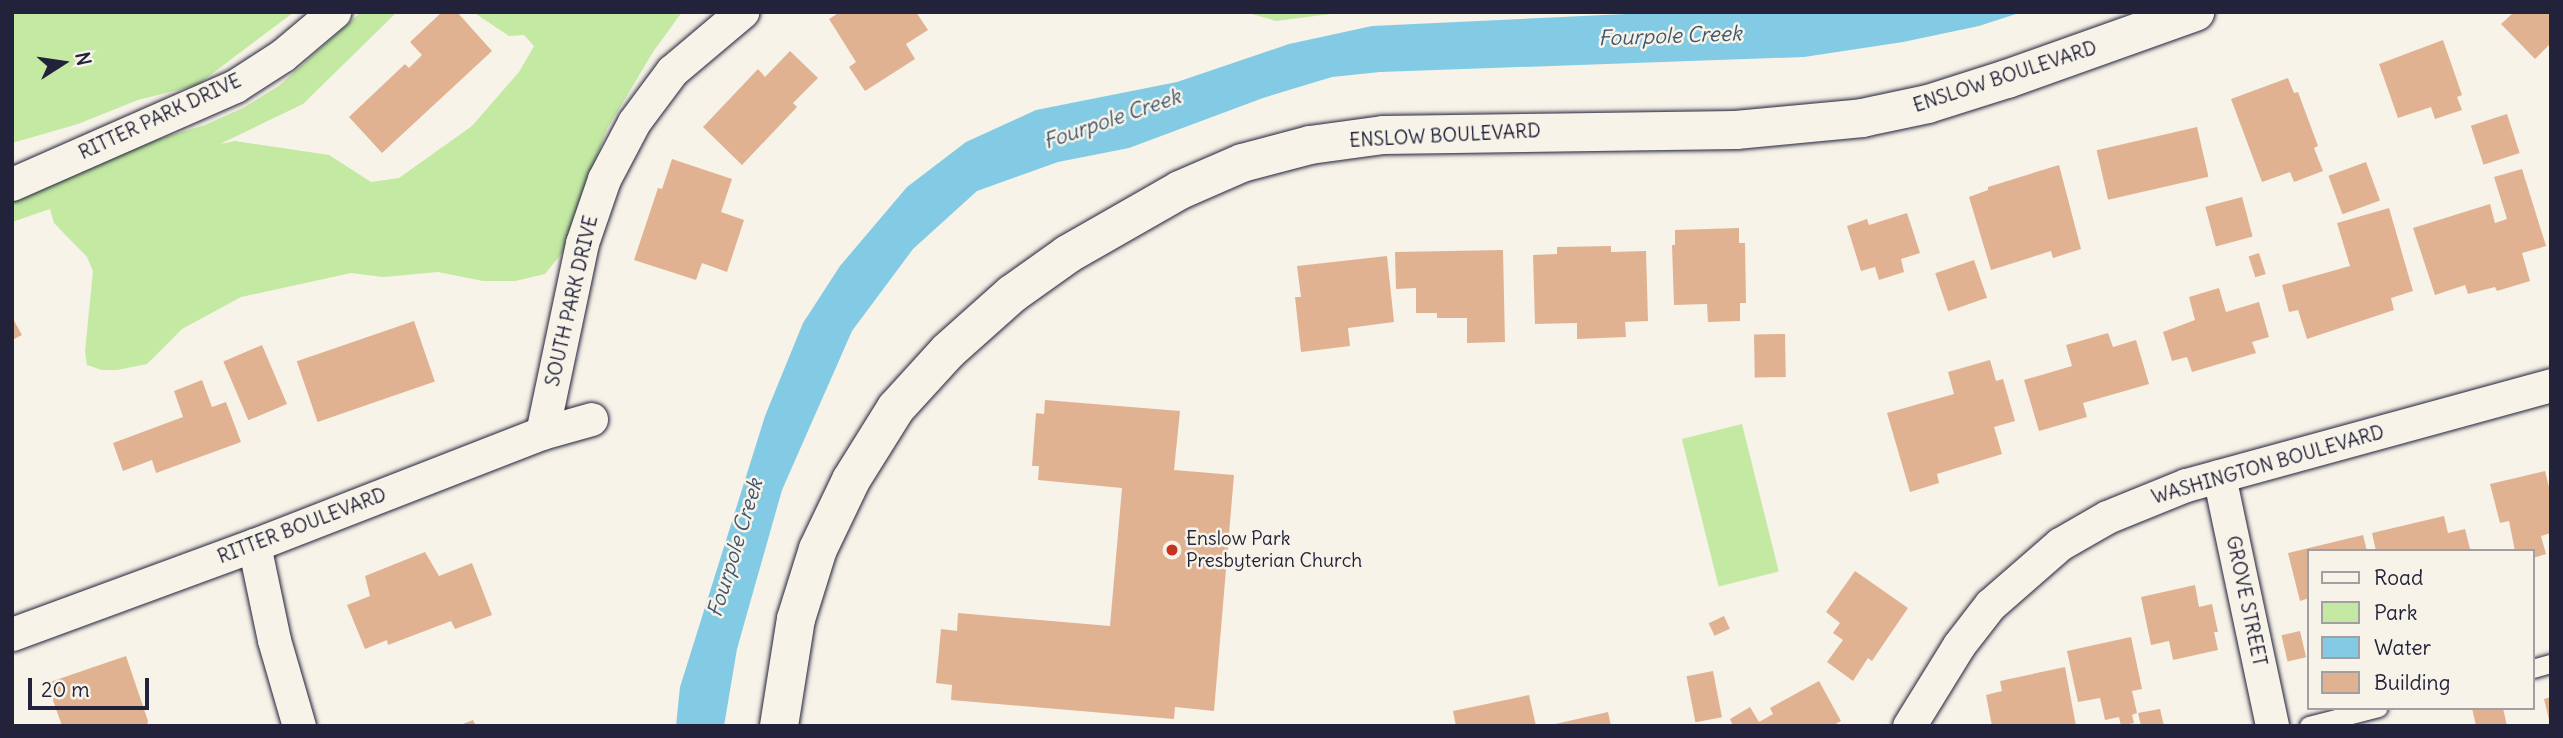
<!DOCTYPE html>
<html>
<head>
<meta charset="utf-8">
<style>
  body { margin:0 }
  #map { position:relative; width:2563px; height:738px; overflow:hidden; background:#f7f3e8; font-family:Delius,sans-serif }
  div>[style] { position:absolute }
  .green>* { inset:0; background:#c3e9a3; transform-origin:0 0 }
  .water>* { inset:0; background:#83cbe4 }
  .building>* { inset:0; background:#e1b292; transform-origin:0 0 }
  .roads { filter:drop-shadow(0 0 2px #22223b) drop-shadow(0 0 2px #22223b) }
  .lane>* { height:18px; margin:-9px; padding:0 9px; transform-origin:9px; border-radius:9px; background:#f7f3e8 }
  .street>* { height:33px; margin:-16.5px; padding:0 16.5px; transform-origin:16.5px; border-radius:16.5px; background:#f7f3e8 }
  .secondary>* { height:38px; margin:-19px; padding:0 19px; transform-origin:19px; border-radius:19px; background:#f7f3e8 }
  .dots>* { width:19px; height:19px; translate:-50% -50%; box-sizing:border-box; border:4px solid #f7f3e8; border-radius:50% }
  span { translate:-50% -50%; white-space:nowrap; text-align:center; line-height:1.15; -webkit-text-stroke:5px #f7f3e8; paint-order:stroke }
  .street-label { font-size:19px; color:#22223b }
  .poi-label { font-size:19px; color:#22223b }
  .left { translate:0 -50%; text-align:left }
  .water-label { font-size:21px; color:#3f556e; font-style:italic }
  .frame { position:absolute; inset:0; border:14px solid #22223b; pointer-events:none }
  .legend { position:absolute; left:2307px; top:549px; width:228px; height:161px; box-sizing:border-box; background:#f7f3e8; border:2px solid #a29fa3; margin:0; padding:9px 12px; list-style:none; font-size:21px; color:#22223b }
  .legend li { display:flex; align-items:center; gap:14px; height:35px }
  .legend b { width:35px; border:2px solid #a29fa3 }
  .north { position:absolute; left:28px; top:28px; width:70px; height:70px; -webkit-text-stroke:5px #f7f3e8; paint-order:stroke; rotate:78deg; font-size:19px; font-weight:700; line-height:28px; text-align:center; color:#22223b }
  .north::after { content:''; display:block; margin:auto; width:24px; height:32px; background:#22223b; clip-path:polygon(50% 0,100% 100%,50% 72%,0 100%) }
  .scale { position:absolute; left:28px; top:678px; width:121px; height:32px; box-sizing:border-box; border:4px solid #22223b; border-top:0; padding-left:9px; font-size:21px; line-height:24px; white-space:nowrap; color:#22223b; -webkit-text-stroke:5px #f7f3e8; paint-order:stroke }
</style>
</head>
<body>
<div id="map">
  <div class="green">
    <i style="clip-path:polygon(12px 12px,294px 12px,197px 85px,138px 100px,78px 124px,12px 143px)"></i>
    <i style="clip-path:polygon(361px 12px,397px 12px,303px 104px,220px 144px,235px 141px,329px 155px,371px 182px,399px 178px,472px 126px,519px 72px,534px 46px,524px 35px,509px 36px,473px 12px,682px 12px,653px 52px,607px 129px,574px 217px,565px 249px,545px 274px,515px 281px,483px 281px,438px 272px,383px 277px,351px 273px,241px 297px,182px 329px,147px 364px,117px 370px,102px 370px,87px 365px,85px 351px,93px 271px,87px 257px,54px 223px,50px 209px,12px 222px,12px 191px,99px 157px,205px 125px,245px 107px,280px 85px)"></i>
    <i style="clip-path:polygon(1245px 12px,1346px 12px,1276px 21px)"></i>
    <i style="left:1742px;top:424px;width:152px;height:62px;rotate:76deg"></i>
  </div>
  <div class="water">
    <i style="clip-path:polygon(1669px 12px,2022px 12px,1979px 26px,1903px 42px,1804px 57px,1380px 72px,1332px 77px,1263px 98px,1129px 148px,1058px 162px,977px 191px,913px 249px,852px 331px,782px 490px,737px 649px,724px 726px,676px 726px,680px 687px,765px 416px,803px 323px,840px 266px,907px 187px,966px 142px,1036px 110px,1177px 82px,1289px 44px,1372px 26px)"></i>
  </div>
  <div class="building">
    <i style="clip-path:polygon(442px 12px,457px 12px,492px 51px,382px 153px,349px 117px,405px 64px,409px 68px,422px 55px,410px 42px)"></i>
    <i style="clip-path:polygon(840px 12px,916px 12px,928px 30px,906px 44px,915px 59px,865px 91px,849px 67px,856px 62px,829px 19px)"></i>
    <i style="clip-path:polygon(2514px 12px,2551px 12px,2551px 43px,2535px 59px,2501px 24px)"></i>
    <i style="clip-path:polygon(2443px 40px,2462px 95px,2457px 97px,2462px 110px,2435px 119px,2431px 107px,2398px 118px,2379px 64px)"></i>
    <i style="clip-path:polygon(790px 51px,818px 78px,793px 103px,797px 107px,742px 165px,703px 127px,758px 69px,765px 77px)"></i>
    <i style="clip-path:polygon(2288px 78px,2294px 93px,2298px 92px,2318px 146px,2314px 148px,2323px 171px,2294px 182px,2290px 172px,2262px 182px,2231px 99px)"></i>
    <i style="left:2507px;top:114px;width:41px;height:38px;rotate:72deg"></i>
    <i style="left:2197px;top:127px;width:51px;height:103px;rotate:77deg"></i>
    <i style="clip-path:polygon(672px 159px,732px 179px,721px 212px,744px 220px,727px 272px,702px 263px,696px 280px,634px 260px,658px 188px,662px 189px)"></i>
    <i style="left:2366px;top:162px;width:41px;height:40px;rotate:70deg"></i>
    <i style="clip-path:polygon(2059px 165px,2081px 249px,2053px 258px,2051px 251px,1991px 270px,1969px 197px,1988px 190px,1988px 187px)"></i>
    <i style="clip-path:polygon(2522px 169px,2546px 246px,2522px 253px,2530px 281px,2497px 291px,2495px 287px,2468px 294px,2465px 285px,2435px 295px,2413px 228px,2490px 204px,2495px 223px,2507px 219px,2494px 177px)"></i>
    <i style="left:2242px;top:197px;width:41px;height:38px;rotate:75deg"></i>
    <i style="clip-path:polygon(2389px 208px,2413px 291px,2391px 298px,2394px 310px,2307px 339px,2298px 310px,2289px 312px,2282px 285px,2350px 266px,2337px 223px)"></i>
    <i style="clip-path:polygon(1907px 213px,1920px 253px,1901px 259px,1904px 272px,1879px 280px,1875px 267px,1861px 271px,1847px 226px,1867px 219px,1869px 225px)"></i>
    <i style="clip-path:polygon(1739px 228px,1739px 243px,1745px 243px,1746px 303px,1740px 303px,1740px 321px,1708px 322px,1707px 304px,1674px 305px,1672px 245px,1675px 245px,1675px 230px)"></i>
    <i style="clip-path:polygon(1611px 246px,1611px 252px,1646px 251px,1648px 321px,1625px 322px,1626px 337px,1577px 339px,1577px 323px,1535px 324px,1533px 255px,1557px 254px,1557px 247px)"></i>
    <i style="clip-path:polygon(1503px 250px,1505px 342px,1467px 343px,1467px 318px,1437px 318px,1437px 313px,1416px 313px,1416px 288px,1396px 289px,1395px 252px)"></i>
    <i style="left:2259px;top:253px;width:22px;height:11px;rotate:72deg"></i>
    <i style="clip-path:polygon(1387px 256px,1394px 322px,1348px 328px,1350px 346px,1301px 352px,1295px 297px,1301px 297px,1297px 266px)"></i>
    <i style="left:1974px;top:260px;width:40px;height:41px;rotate:71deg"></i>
    <i style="clip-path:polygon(2219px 288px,2226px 312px,2259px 302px,2269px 337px,2252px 342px,2256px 353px,2192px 372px,2187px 357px,2172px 361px,2163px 332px,2195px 320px,2189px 297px)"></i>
    <i style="clip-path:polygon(12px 317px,22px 335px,12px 340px)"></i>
    <i style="left:414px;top:321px;width:64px;height:124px;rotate:71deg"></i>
    <i style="clip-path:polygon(2108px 333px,2113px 347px,2136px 340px,2149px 384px,2083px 403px,2087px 417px,2039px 431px,2024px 380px,2072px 366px,2066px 345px)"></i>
    <i style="left:1785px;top:334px;width:43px;height:31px;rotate:89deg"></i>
    <i style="left:262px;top:345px;width:64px;height:42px;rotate:67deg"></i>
    <i style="clip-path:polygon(1990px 360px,1996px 381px,2003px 379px,2015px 421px,1994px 427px,2002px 454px,1937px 474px,1939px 483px,1910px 492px,1887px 413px,1954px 394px,1948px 372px)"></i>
    <i style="clip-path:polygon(202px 380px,212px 407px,226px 402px,241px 442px,156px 473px,152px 460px,123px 471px,113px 443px,183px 417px,174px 391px)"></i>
    <i style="clip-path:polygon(1045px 400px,1180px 411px,1174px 470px,1234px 475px,1214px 711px,1175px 707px,1174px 719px,951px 700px,952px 685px,936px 683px,941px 629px,957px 631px,958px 613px,1110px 626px,1122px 488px,1038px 480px,1039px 466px,1032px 466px,1036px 413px,1044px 414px)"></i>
    <i style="clip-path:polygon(2545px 471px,2551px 495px,2551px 533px,2541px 536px,2546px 554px,2533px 558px,2533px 551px,2515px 551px,2509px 521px,2500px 523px,2490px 484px)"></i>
    <i style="clip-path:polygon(2444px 516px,2448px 533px,2465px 529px,2470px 549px,2376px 551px,2372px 533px)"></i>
    <i style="clip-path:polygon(2363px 535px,2367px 551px,2309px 551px,2309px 598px,2300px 601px,2288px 553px)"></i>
    <i style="clip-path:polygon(425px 552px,439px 576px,472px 563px,492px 615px,455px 629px,451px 621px,388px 645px,387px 640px,365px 649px,347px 605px,370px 596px,365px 576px)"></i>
    <i style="clip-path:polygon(1855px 571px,1908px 608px,1872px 661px,1868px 658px,1853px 681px,1827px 662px,1843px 640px,1833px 633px,1840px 623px,1826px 612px)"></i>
    <i style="clip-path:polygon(2195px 585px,2199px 607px,2212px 604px,2218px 632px,2214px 632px,2218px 650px,2173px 660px,2169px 641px,2151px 645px,2141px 597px)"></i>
    <i style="left:1724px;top:616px;width:14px;height:17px;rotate:65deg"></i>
    <i style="left:2300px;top:631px;width:27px;height:19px;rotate:77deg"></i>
    <i style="clip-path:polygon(2131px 637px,2142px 689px,2132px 691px,2137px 713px,2132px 715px,2134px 723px,2121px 726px,2119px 717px,2105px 720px,2100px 698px,2078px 702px,2067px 651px)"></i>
    <i style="clip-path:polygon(126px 656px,148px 721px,147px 726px,62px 726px,47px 683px)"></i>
    <i style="clip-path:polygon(2065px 667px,2076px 726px,1992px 726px,1986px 695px,2002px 691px,2000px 681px)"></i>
    <i style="left:1713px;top:671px;width:47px;height:27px;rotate:79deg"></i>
    <i style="clip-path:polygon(1819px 681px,1841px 721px,1832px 726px,1733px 726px,1730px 719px,1750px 707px,1759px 722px,1773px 714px,1770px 708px)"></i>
    <i style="clip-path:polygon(1529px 695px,1536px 726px,1456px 726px,1453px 711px)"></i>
    <i style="clip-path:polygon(2551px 697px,2551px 724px,2550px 724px,2544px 699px)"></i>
    <i style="clip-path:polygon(2472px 708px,2503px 708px,2507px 726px,2476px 726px)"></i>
    <i style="clip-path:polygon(2160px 709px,2164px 726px,2141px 726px,2138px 713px)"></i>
    <i style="clip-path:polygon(1608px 712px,1611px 726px,1551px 726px,1551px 725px)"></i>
    <i style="clip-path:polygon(473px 720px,476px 726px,458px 726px)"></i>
  </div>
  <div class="roads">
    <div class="lane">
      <i style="left:2533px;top:669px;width:19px;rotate:-16deg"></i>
      <i style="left:2309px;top:726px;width:72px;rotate:-14.4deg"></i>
    </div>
    <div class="street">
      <i style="left:12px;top:184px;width:244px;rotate:-23.7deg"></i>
      <i style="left:235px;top:86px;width:57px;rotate:-32.9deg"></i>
      <i style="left:283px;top:55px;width:67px;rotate:-40.1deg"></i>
      <i style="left:542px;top:433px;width:194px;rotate:-78.1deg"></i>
      <i style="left:582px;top:243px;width:68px;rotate:-71deg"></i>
      <i style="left:604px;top:179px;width:64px;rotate:-62.2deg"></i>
      <i style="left:634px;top:122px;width:64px;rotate:-53.3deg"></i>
      <i style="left:672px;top:71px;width:92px;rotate:-40.1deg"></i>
      <i style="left:2219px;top:476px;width:256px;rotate:78deg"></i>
      <i style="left:254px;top:545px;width:97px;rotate:78.1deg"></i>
      <i style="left:274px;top:640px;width:90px;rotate:73.8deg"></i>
      <i style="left:12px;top:634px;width:258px;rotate:-20.2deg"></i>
      <i style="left:254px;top:545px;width:309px;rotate:-21.3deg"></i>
      <i style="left:542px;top:433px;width:51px;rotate:-15.9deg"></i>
      <i style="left:1909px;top:726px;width:95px;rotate:-58.3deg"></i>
      <i style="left:1959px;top:645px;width:51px;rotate:-52.2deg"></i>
      <i style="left:1990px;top:605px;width:93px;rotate:-41.1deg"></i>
      <i style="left:2060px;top:544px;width:54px;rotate:-29.9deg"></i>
      <i style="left:2107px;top:517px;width:85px;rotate:-22.1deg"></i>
      <i style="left:2186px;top:485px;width:378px;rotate:-15.3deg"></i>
    </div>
    <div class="secondary">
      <i style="left:779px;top:726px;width:108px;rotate:-81deg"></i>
      <i style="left:796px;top:619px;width:73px;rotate:-72.6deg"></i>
      <i style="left:818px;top:549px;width:76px;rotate:-64.4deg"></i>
      <i style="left:851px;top:480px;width:85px;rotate:-58deg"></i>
      <i style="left:896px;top:408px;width:77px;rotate:-47.6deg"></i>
      <i style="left:948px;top:351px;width:86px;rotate:-41.7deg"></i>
      <i style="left:1012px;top:294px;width:69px;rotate:-35.5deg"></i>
      <i style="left:1068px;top:254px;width:129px;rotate:-29.7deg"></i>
      <i style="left:1180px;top:190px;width:68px;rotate:-23.5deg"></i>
      <i style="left:1242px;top:163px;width:70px;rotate:-14.8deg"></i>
      <i style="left:1310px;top:145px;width:74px;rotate:-7.8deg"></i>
      <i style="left:1383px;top:135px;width:353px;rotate:-0.8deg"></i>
      <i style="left:1736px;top:130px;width:127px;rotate:-5.4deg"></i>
      <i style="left:1862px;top:118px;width:67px;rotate:-12deg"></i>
      <i style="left:1928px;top:104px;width:83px;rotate:-17.6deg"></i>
      <i style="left:2007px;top:79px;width:200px;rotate:-19.6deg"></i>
    </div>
  </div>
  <div class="dots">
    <i style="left:1172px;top:550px;background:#c8321e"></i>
  </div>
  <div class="street-label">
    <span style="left:2005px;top:77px;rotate:-18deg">ENSLOW BOULEVARD</span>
    <span style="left:160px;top:117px;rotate:-25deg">RITTER PARK DRIVE</span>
    <span style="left:1445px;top:136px;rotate:-3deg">ENSLOW BOULEVARD</span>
    <span style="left:572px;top:301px;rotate:-77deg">SOUTH PARK DRIVE</span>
    <span style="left:2268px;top:465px;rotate:-16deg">WASHINGTON BOULEVARD</span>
    <span style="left:302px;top:526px;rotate:-21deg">RITTER BOULEVARD</span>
    <span style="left:2246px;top:601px;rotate:78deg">GROVE STREET</span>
  </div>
  <div class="poi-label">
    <span class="left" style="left:1186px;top:550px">Enslow Park<br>Presbyterian Church</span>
  </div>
  <div class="water-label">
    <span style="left:1670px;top:36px;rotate:-2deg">Fourpole Creek</span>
    <span style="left:1112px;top:119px;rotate:-19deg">Fourpole Creek</span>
    <span style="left:735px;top:548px;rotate:-73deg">Fourpole Creek</span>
  </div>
  <div class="frame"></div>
  <ul class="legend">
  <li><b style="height:9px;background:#f7f3e8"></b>Road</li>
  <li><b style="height:19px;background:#c3e9a3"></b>Park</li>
  <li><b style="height:19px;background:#83cbe4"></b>Water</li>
  <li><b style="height:19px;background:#e1b292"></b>Building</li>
  </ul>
  <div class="north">N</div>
  <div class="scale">20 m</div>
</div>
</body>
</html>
